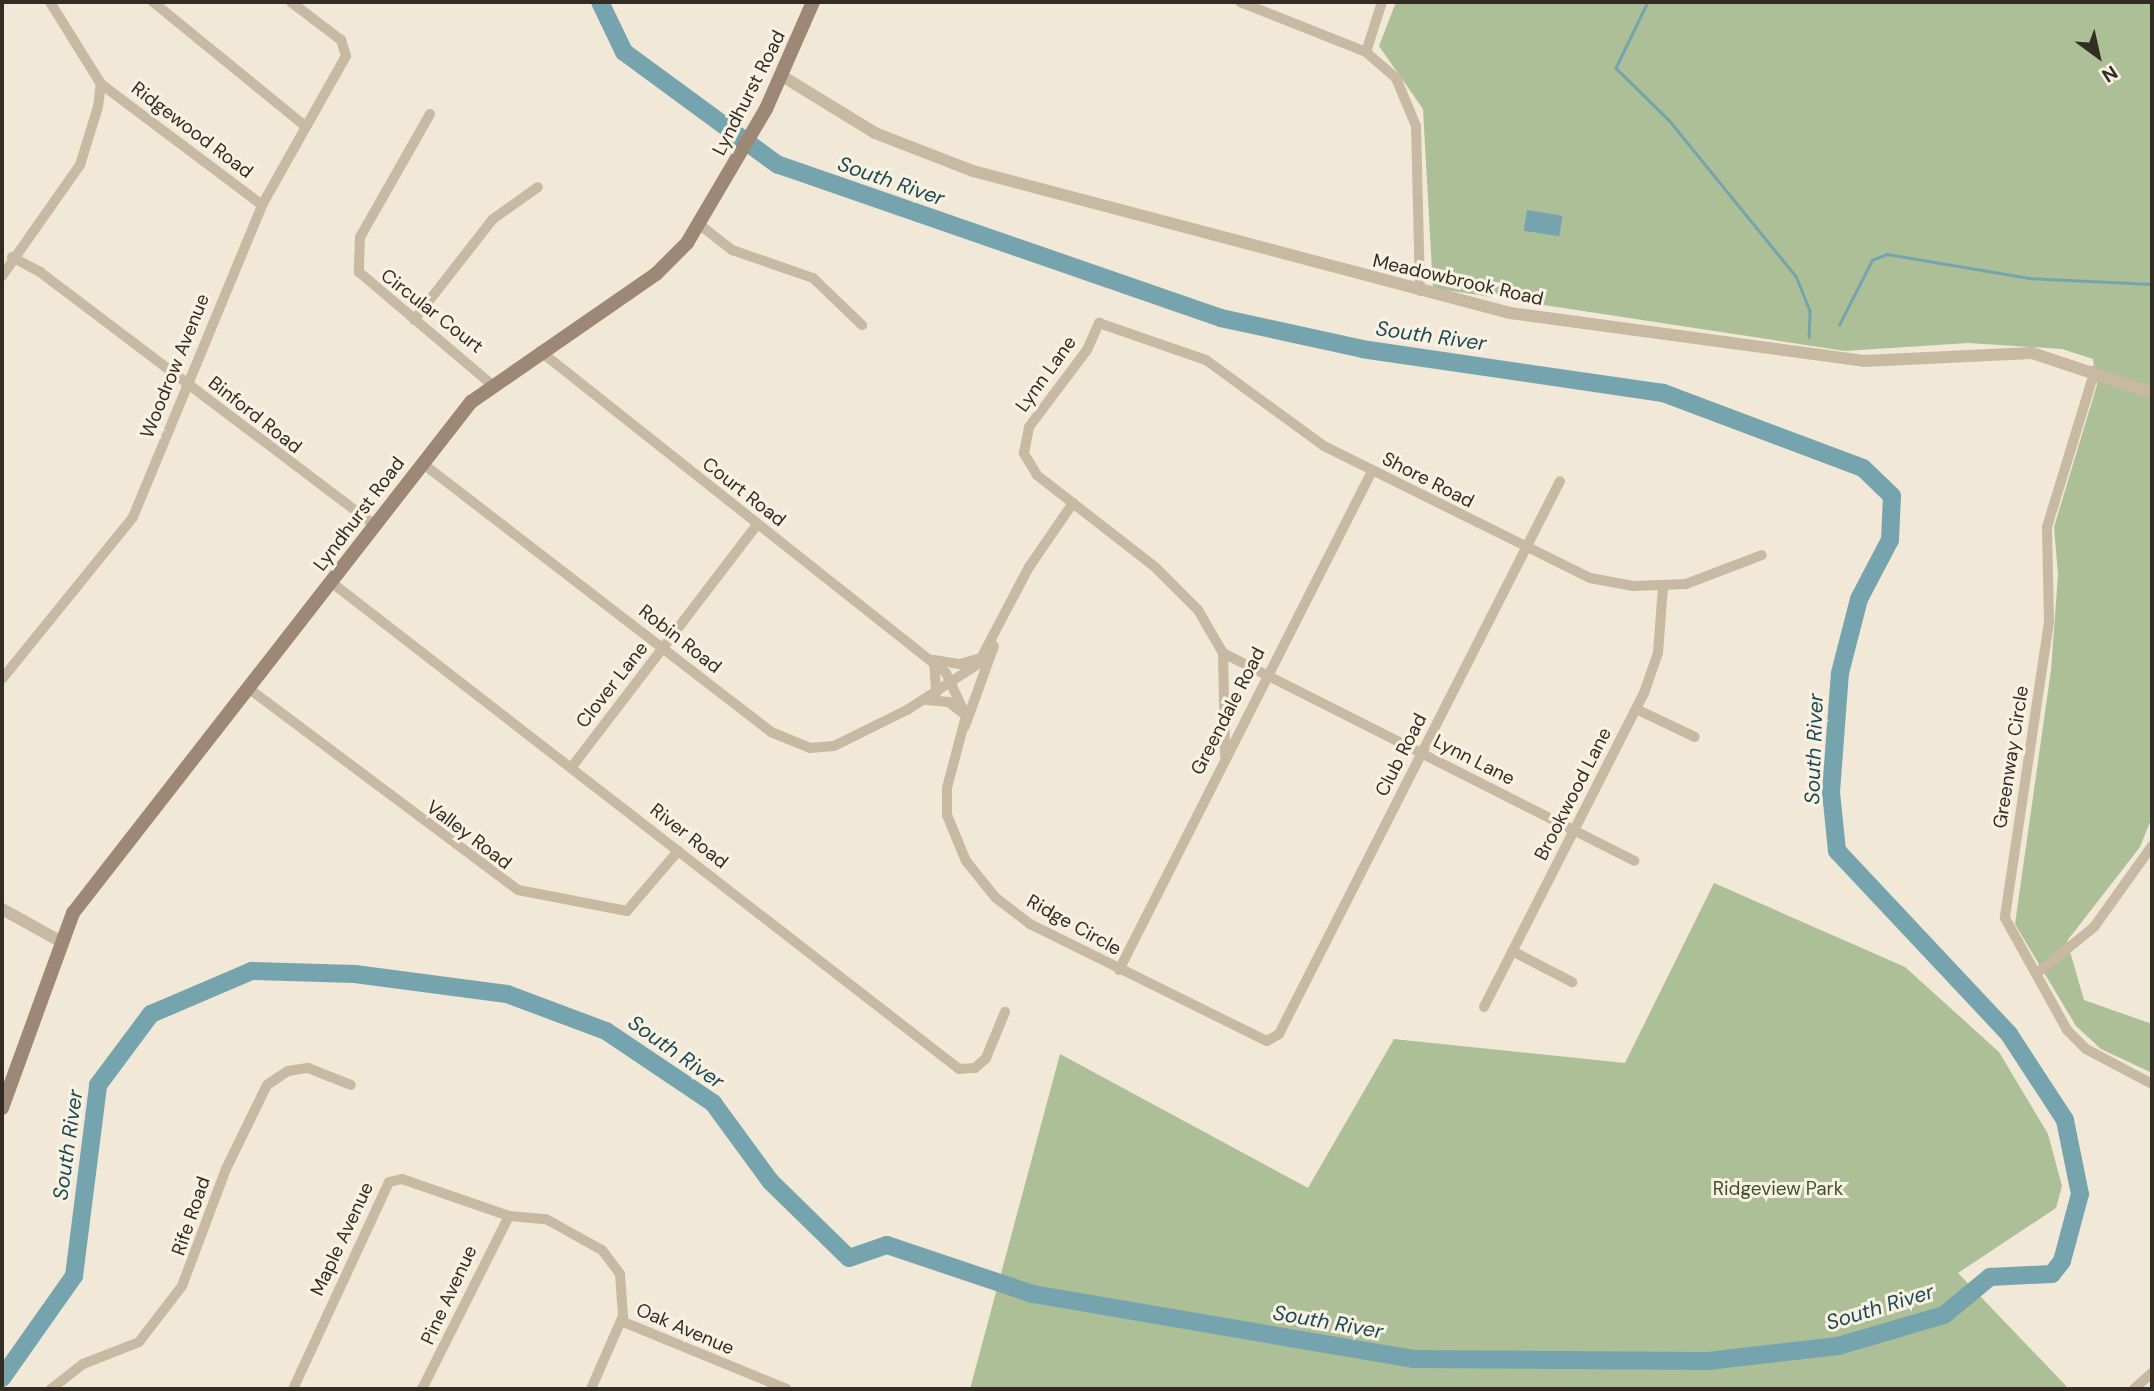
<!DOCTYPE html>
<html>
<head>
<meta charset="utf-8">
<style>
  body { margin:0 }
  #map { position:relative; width:2154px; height:1391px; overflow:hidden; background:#f1e8d7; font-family:"DM Sans",sans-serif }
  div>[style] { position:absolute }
  .green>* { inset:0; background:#adbf97 }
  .water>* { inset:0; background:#76a4ae; transform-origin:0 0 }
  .stream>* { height:2.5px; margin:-1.25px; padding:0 1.25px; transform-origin:1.25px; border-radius:1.25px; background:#76a4ae }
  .river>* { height:18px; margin:-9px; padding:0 9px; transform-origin:9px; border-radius:9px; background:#76a4ae }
  .minor>* { height:10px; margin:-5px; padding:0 5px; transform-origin:5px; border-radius:5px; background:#c8b9a3 }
  .tertiary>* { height:12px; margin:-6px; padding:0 6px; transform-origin:6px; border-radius:6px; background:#c8b9a3 }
  .secondary>* { height:14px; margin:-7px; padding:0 7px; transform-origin:7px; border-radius:7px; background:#9c8875 }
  span { translate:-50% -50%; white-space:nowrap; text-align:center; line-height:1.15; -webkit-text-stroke:6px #f9f2e3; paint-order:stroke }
  .street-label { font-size:19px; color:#332c25 }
  .park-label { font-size:19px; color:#3e5229 }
  .water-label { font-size:21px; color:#1b4955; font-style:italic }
  .frame { position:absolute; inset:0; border:4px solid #332c25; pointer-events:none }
  .north { position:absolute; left:2063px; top:21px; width:70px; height:70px; -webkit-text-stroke:5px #f9f2e3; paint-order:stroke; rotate:147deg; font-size:19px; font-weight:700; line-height:28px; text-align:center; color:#332c25 }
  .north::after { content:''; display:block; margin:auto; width:24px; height:32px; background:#332c25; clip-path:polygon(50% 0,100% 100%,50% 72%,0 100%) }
</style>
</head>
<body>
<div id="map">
  <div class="green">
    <i style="clip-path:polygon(1396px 2px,2152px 2px,2152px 817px,2140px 847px,2067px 941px,2084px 1000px,2152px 1024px,2152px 1073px,2101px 1049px,2076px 1026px,2015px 924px,2051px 670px,2058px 575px,2054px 527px,2097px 385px,2093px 359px,2062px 349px,1968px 343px,1845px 351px,1433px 288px,1423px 109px,1379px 46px)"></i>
    <i style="clip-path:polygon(1714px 883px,1905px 967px,1999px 1052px,2048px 1134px,2062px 1186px,2056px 1208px,1958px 1273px,2069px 1389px,970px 1389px,1060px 1054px,1308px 1188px,1394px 1039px,1625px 1063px)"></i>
  </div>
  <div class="water">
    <i style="left:1527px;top:210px;width:36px;height:21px;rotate:9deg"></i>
  </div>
  <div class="stream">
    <i style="left:1648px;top:2px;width:73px;rotate:115.9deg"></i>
    <i style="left:1616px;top:68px;width:74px;rotate:44.5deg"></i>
    <i style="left:1669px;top:120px;width:201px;rotate:50.9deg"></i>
    <i style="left:1796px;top:276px;width:38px;rotate:68deg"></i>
    <i style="left:1810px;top:311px;width:26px;rotate:92deg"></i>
    <i style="left:1839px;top:325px;width:73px;rotate:-63.1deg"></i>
    <i style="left:1872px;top:260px;width:16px;rotate:-22deg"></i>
    <i style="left:1887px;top:254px;width:144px;rotate:9.6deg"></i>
    <i style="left:2029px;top:278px;width:123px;rotate:2.8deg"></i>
  </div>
  <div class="river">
    <i style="left:2px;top:1378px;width:125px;rotate:-54.8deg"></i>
    <i style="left:74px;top:1276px;width:193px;rotate:-82.8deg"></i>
    <i style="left:98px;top:1085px;width:89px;rotate:-53.3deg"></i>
    <i style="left:151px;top:1014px;width:110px;rotate:-23.1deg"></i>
    <i style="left:252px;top:971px;width:103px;rotate:1.7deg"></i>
    <i style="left:355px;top:974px;width:153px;rotate:7.5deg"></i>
    <i style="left:507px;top:994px;width:106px;rotate:20.5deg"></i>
    <i style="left:606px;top:1031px;width:129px;rotate:33.9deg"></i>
    <i style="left:713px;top:1103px;width:97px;rotate:53.8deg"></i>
    <i style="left:770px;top:1181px;width:110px;rotate:44.3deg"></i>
    <i style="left:849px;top:1258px;width:40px;rotate:-18.9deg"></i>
    <i style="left:887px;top:1245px;width:154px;rotate:18.6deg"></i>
    <i style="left:1033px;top:1294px;width:387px;rotate:9.7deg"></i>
    <i style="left:1414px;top:1359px;width:294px;rotate:0.4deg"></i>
    <i style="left:1708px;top:1361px;width:131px;rotate:-6.6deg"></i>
    <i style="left:1838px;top:1346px;width:110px;rotate:-16.3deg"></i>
    <i style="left:1944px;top:1315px;width:60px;rotate:-39.6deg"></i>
    <i style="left:1990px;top:1277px;width:62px;rotate:-2.8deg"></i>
    <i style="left:2052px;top:1274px;width:16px;rotate:-52deg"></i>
    <i style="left:2062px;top:1261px;width:69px;rotate:-75deg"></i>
    <i style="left:2080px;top:1194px;width:76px;rotate:-101.5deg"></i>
    <i style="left:2065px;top:1120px;width:103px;rotate:-123.1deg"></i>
    <i style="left:2009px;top:1034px;width:251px;rotate:-133.2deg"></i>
    <i style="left:1837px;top:851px;width:59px;rotate:-95.8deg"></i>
    <i style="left:1831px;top:792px;width:119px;rotate:-85.7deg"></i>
    <i style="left:1840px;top:673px;width:76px;rotate:-75.6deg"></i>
    <i style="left:1859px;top:599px;width:67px;rotate:-62.3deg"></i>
    <i style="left:1890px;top:540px;width:44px;rotate:-87.4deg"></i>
    <i style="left:1892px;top:496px;width:40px;rotate:-136deg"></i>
    <i style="left:1863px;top:468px;width:214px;rotate:-159.4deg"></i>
    <i style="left:1663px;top:393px;width:303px;rotate:-171.7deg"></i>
    <i style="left:1363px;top:349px;width:145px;rotate:-167.7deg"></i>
    <i style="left:1221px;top:318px;width:469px;rotate:-160.9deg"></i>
    <i style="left:778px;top:165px;width:191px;rotate:-143.7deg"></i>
    <i style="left:624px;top:52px;width:55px;rotate:-115.6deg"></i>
  </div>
  <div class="minor">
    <i style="left:153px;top:2px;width:196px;rotate:39.2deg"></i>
    <i style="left:1240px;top:2px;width:136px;rotate:21.6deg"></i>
    <i style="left:1366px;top:52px;width:40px;rotate:41deg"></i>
    <i style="left:1396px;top:78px;width:52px;rotate:67.4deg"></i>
    <i style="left:1416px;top:126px;width:165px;rotate:88.6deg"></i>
    <i style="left:1366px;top:52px;width:52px;rotate:-72.3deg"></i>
    <i style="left:101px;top:84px;width:201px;rotate:36.9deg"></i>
    <i style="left:430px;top:114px;width:142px;rotate:119.6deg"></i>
    <i style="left:360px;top:237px;width:35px;rotate:92deg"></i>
    <i style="left:359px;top:272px;width:173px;rotate:40.3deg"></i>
    <i style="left:700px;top:225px;width:41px;rotate:38deg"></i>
    <i style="left:732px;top:250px;width:86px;rotate:19.1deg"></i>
    <i style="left:813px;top:278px;width:68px;rotate:43.8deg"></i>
    <i style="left:12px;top:257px;width:32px;rotate:28deg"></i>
    <i style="left:40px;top:272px;width:420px;rotate:37.1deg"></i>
    <i style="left:2px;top:276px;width:136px;rotate:-54.9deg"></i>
    <i style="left:80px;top:165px;width:61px;rotate:-72.8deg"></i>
    <i style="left:98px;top:107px;width:23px;rotate:-83deg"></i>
    <i style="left:101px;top:84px;width:97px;rotate:-121.9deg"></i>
    <i style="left:414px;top:320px;width:128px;rotate:-52deg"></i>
    <i style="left:493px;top:219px;width:55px;rotate:-35.4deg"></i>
    <i style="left:540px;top:351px;width:518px;rotate:38.42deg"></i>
    <i style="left:946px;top:673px;width:47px;rotate:65.1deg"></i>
    <i style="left:966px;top:716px;width:74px;rotate:104.8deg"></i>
    <i style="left:947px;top:788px;width:27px;rotate:90deg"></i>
    <i style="left:947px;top:815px;width:50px;rotate:67.6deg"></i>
    <i style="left:966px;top:861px;width:48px;rotate:51deg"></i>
    <i style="left:996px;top:898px;width:43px;rotate:37.4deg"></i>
    <i style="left:1030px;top:924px;width:264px;rotate:26.3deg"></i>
    <i style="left:1267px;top:1041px;width:14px;rotate:-30deg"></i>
    <i style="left:1279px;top:1034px;width:620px;rotate:-63.06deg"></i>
    <i style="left:2095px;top:370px;width:164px;rotate:107deg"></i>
    <i style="left:2047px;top:527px;width:95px;rotate:88.8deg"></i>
    <i style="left:2049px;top:622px;width:299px;rotate:98.5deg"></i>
    <i style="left:2005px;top:918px;width:128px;rotate:61deg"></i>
    <i style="left:2067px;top:1030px;width:27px;rotate:45deg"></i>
    <i style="left:2086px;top:1049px;width:75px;rotate:27.9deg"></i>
    <i style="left:422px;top:463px;width:441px;rotate:37.6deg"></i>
    <i style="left:771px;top:732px;width:42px;rotate:22.3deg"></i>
    <i style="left:810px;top:748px;width:24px;rotate:-5deg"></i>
    <i style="left:834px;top:746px;width:81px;rotate:-26.3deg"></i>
    <i style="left:907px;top:710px;width:85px;rotate:-32.9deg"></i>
    <i style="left:978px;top:664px;width:110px;rotate:-62.3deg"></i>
    <i style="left:1029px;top:567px;width:78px;rotate:-55.5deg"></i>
    <i style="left:331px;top:582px;width:795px;rotate:37.79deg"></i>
    <i style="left:959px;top:1069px;width:16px;rotate:-4deg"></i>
    <i style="left:975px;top:1068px;width:15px;rotate:-42deg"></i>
    <i style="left:986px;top:1058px;width:50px;rotate:-67.6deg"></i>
    <i style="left:1223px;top:653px;width:461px;rotate:26.8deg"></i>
    <i style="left:934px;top:660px;width:26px;rotate:9deg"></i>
    <i style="left:960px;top:664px;width:22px;rotate:-16deg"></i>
    <i style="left:934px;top:661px;width:32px;rotate:86deg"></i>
    <i style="left:2px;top:679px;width:208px;rotate:-51deg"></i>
    <i style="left:133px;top:517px;width:338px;rotate:-67.5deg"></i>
    <i style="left:262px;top:205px;width:171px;rotate:-60.6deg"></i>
    <i style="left:346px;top:56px;width:17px;rotate:-107deg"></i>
    <i style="left:341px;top:40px;width:63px;rotate:-142.8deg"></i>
    <i style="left:248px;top:688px;width:337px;rotate:36.8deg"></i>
    <i style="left:518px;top:890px;width:111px;rotate:10.9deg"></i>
    <i style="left:627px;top:911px;width:79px;rotate:-49.6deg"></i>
    <i style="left:927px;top:700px;width:22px;rotate:5deg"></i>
    <i style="left:949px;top:702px;width:22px;rotate:39deg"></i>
    <i style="left:1636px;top:709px;width:65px;rotate:25.4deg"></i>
    <i style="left:965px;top:726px;width:85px;rotate:-70.1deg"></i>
    <i style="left:1225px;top:755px;width:102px;rotate:-91.1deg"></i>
    <i style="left:1223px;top:653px;width:50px;rotate:-120.2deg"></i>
    <i style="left:1198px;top:610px;width:61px;rotate:-135deg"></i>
    <i style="left:1155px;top:567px;width:150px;rotate:-142.1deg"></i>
    <i style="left:1037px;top:475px;width:26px;rotate:-121deg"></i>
    <i style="left:1024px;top:453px;width:26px;rotate:-79deg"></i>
    <i style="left:1029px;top:427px;width:96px;rotate:-53deg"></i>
    <i style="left:1087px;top:350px;width:30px;rotate:-66deg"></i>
    <i style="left:1099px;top:323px;width:113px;rotate:19.1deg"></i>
    <i style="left:1206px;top:360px;width:146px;rotate:36.1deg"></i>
    <i style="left:1324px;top:446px;width:297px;rotate:26.4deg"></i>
    <i style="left:1590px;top:578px;width:44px;rotate:10.5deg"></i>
    <i style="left:1633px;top:586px;width:53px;rotate:-2.2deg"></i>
    <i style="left:1686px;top:584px;width:81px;rotate:-20.9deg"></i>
    <i style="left:571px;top:768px;width:306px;rotate:-52.6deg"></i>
    <i style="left:1512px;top:951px;width:68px;rotate:27.3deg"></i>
    <i style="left:1119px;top:970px;width:559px;rotate:-63.11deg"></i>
    <i style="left:2036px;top:974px;width:75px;rotate:-39deg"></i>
    <i style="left:2094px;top:927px;width:100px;rotate:-54.4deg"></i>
    <i style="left:1484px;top:1007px;width:352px;rotate:-63deg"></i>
    <i style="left:1644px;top:693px;width:42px;rotate:-70.7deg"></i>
    <i style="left:1658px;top:653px;width:66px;rotate:-85.7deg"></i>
    <i style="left:509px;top:1216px;width:37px;rotate:5deg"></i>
    <i style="left:546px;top:1219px;width:64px;rotate:29deg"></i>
    <i style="left:602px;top:1250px;width:30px;rotate:53deg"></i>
    <i style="left:620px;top:1274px;width:42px;rotate:85.9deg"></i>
    <i style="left:623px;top:1316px;width:80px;rotate:113.7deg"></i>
    <i style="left:621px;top:1321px;width:179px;rotate:22.3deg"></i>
    <i style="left:51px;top:1389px;width:41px;rotate:-38deg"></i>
    <i style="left:83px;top:1364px;width:60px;rotate:-21.4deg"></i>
    <i style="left:139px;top:1342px;width:71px;rotate:-52.5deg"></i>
    <i style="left:182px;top:1286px;width:125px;rotate:-69.4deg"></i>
    <i style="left:226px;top:1169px;width:93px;rotate:-64deg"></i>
    <i style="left:267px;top:1085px;width:25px;rotate:-34deg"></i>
    <i style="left:288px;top:1071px;width:20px;rotate:-9deg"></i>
    <i style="left:308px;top:1068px;width:46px;rotate:21.6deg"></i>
    <i style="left:293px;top:1389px;width:228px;rotate:-65.1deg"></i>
    <i style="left:389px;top:1182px;width:13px;rotate:-13deg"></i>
    <i style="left:402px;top:1179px;width:113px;rotate:19.1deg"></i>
    <i style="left:422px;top:1389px;width:194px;rotate:-63.3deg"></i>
    <i style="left:2134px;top:1389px;width:24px;rotate:-42deg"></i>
  </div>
  <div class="tertiary">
    <i style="left:782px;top:76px;width:109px;rotate:31.5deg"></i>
    <i style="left:875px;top:133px;width:105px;rotate:21.2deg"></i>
    <i style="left:973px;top:171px;width:555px;rotate:14.81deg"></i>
    <i style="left:1510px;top:313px;width:357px;rotate:7.7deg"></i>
    <i style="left:1864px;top:361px;width:168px;rotate:-2.7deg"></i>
    <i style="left:2032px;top:353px;width:126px;rotate:18.4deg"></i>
    <i style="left:2px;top:909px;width:64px;rotate:29deg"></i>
  </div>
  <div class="secondary">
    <i style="left:2px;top:1108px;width:208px;rotate:-70deg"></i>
    <i style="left:73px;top:913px;width:648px;rotate:-52.09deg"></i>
    <i style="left:471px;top:402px;width:225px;rotate:-34.7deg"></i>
    <i style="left:656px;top:274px;width:44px;rotate:-45deg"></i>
    <i style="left:687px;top:243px;width:156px;rotate:-59.5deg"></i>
    <i style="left:766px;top:109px;width:117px;rotate:-66.3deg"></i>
  </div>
  <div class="street-label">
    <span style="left:749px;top:93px;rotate:-63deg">Lyndhurst Road</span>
    <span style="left:192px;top:130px;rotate:37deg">Ridgewood Road</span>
    <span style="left:1458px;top:280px;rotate:13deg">Meadowbrook Road</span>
    <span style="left:432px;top:311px;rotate:38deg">Circular Court</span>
    <span style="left:175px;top:366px;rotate:-68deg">Woodrow Avenue</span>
    <span style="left:1046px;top:374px;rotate:-54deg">Lynn Lane</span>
    <span style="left:255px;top:415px;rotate:38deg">Binford Road</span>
    <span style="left:1428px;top:480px;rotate:27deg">Shore Road</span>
    <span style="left:744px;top:492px;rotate:38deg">Court Road</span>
    <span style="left:359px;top:514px;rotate:-53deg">Lyndhurst Road</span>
    <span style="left:680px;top:639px;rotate:38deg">Robin Road</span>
    <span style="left:612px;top:685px;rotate:-52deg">Clover Lane</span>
    <span style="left:1228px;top:711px;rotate:-63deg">Greendale Road</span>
    <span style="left:1401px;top:755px;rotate:-63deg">Club Road</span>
    <span style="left:2011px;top:757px;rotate:-81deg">Greenway Circle</span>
    <span style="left:1474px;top:760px;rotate:27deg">Lynn Lane</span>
    <span style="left:1573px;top:794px;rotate:-63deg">Brookwood Lane</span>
    <span style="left:469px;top:835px;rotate:37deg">Valley Road</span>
    <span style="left:689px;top:836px;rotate:38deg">River Road</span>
    <span style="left:1074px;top:925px;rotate:29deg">Ridge Circle</span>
    <span style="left:191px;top:1216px;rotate:-71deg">Rife Road</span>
    <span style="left:342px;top:1239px;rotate:-65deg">Maple Avenue</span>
    <span style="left:449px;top:1295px;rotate:-65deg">Pine Avenue</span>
    <span style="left:685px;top:1329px;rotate:23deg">Oak Avenue</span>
  </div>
  <div class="park-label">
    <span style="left:1778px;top:1189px">Ridgeview Park</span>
  </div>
  <div class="water-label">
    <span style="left:891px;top:181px;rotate:19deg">South River</span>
    <span style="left:1431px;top:336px;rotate:8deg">South River</span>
    <span style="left:1814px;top:749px;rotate:-88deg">South River</span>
    <span style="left:676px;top:1052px;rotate:35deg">South River</span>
    <span style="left:68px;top:1145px;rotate:-82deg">South River</span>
    <span style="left:1880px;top:1307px;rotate:-17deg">South River</span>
    <span style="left:1328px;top:1322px;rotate:10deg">South River</span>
  </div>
  <div class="frame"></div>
  <div class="north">N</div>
</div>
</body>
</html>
